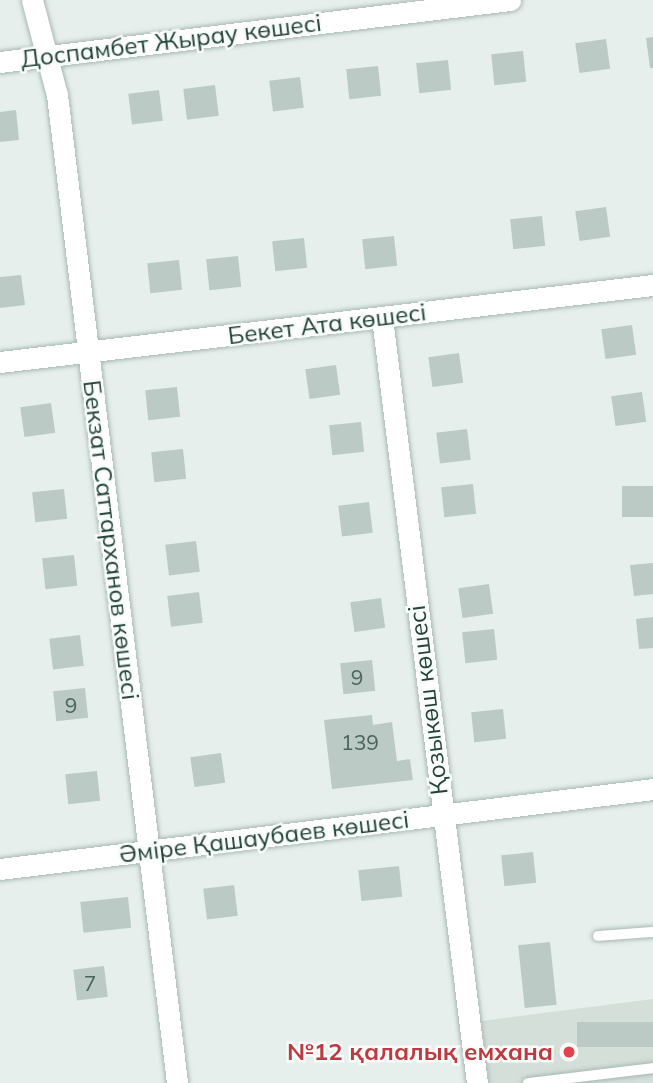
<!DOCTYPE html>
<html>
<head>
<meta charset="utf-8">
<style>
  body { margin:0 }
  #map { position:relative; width:653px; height:1083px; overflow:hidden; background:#e6efeb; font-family:Mulish,sans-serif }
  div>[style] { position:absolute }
  .built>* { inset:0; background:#d4dfda }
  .building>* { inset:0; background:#bbcac4; transform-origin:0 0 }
  .roads { filter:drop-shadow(0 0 2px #a8b8b2) drop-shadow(0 0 2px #a8b8b2) }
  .lane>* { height:10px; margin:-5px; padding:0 5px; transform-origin:5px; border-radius:5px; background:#fff }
  .street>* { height:21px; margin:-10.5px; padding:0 10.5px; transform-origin:10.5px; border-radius:10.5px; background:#fff }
  .dots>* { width:19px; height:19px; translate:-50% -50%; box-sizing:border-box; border:4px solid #f7fbf9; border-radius:50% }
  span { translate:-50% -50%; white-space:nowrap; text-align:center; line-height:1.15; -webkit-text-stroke:5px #f7fbf9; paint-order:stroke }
  .number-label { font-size:21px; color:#4a645c }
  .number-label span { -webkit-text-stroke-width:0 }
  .street-label { font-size:24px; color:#24423a }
  .health-label { font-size:24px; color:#be3a42; font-weight:700 }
  .right { translate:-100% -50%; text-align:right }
</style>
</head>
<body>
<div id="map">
  <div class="built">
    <i style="clip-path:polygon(653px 999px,653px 1083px,489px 1083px,481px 1021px)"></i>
  </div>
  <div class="building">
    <i style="clip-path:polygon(653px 37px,653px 68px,650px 68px,646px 38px)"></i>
    <i style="left:606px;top:39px;width:30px;height:31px;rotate:82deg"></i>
    <i style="left:523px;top:51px;width:31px;height:32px;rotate:84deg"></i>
    <i style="left:448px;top:60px;width:30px;height:32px;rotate:84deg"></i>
    <i style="left:378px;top:66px;width:30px;height:32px;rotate:84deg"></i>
    <i style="left:300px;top:77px;width:31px;height:31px;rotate:83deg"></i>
    <i style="left:215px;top:85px;width:31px;height:32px;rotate:83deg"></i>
    <i style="left:159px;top:90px;width:31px;height:31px;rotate:83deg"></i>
    <i style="clip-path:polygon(16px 110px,19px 140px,0 142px,0 112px)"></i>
    <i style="left:606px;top:207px;width:30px;height:31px;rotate:82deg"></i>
    <i style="left:542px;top:216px;width:30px;height:32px;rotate:84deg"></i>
    <i style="left:394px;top:236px;width:30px;height:32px;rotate:84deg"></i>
    <i style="left:304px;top:238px;width:30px;height:32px;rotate:84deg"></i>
    <i style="left:238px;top:256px;width:31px;height:32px;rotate:84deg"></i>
    <i style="left:179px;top:260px;width:30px;height:32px;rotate:84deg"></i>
    <i style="clip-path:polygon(21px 275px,25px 305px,0 308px,0 277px)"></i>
    <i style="left:632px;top:325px;width:30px;height:31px;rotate:82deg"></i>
    <i style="left:459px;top:353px;width:30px;height:31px;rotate:82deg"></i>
    <i style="left:336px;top:365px;width:30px;height:31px;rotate:82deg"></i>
    <i style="left:177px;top:387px;width:30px;height:32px;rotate:84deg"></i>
    <i style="left:642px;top:392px;width:30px;height:31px;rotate:82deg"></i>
    <i style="left:51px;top:403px;width:30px;height:31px;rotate:82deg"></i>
    <i style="left:361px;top:422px;width:30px;height:32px;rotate:84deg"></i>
    <i style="left:467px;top:429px;width:31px;height:31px;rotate:83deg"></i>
    <i style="left:183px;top:449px;width:30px;height:32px;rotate:84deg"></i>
    <i style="left:473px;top:484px;width:30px;height:32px;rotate:84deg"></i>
    <i style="left:653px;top:486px;width:31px;height:31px;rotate:90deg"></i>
    <i style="left:64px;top:489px;width:30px;height:32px;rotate:84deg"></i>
    <i style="left:369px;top:502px;width:31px;height:31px;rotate:83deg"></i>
    <i style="left:196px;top:541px;width:31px;height:31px;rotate:83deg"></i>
    <i style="left:74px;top:555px;width:31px;height:32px;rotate:84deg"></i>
    <i style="clip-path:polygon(653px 563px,653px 594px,634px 596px,630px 565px)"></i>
    <i style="left:489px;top:584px;width:30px;height:31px;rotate:82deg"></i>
    <i style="left:199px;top:592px;width:31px;height:32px;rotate:83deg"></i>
    <i style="left:381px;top:598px;width:30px;height:31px;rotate:82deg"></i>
    <i style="clip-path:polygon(653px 617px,653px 648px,639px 649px,636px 619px)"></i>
    <i style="left:494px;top:629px;width:31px;height:32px;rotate:84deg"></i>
    <i style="left:80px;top:635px;width:31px;height:31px;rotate:83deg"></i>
    <i style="left:372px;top:660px;width:31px;height:32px;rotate:84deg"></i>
    <i style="left:85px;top:688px;width:30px;height:32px;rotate:84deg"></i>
    <i style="left:503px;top:709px;width:30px;height:32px;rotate:84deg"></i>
    <i style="clip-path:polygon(372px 715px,373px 725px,392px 722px,397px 761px,410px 759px,413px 780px,332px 789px,324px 720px)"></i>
    <i style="left:221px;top:753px;width:30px;height:31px;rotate:82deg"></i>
    <i style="left:97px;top:771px;width:30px;height:32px;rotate:84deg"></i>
    <i style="left:533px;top:852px;width:31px;height:32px;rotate:84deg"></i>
    <i style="left:399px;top:866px;width:31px;height:41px;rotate:84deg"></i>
    <i style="left:234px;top:885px;width:31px;height:31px;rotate:83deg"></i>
    <i style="left:128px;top:897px;width:31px;height:48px;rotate:84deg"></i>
    <i style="left:550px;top:942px;width:63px;height:32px;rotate:84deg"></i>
    <i style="left:104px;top:966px;width:31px;height:31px;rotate:83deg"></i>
    <i style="left:653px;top:1022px;width:25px;height:76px;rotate:90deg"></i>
  </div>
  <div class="roads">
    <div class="lane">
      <i style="left:598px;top:936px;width:55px;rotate:-4.2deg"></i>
      <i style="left:528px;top:1083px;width:126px;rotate:-6.8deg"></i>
    </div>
    <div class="street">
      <i style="left:32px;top:0;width:98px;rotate:75.3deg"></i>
      <i style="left:57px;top:95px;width:995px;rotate:83.07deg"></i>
      <i style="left:0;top:62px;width:514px;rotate:-6.93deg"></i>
      <i style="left:382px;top:318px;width:771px;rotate:82.92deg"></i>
      <i style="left:0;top:362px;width:658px;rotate:-6.73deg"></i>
      <i style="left:0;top:869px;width:658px;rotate:-6.98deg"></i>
    </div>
  </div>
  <div class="dots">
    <i style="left:569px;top:1052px;background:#e0444e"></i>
  </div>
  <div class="number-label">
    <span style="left:357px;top:677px">9</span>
    <span style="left:71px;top:705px">9</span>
    <span style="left:360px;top:742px">139</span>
    <span style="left:90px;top:983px">7</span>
  </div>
  <div class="street-label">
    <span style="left:171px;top:41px;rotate:-7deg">Доспамбет Жырау көшесі</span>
    <span style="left:327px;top:324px;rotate:-7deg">Бекет Ата көшесі</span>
    <span style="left:111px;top:540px;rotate:83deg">Бекзат Саттарханов көшесі</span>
    <span style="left:428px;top:700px;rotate:-97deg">Қозыкөш көшесі</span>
    <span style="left:264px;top:837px;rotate:-7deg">Әміре Қашаубаев көшесі</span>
  </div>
  <div class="health-label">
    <span class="right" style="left:553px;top:1052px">№12 қалалық емхана</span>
  </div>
</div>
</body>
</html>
